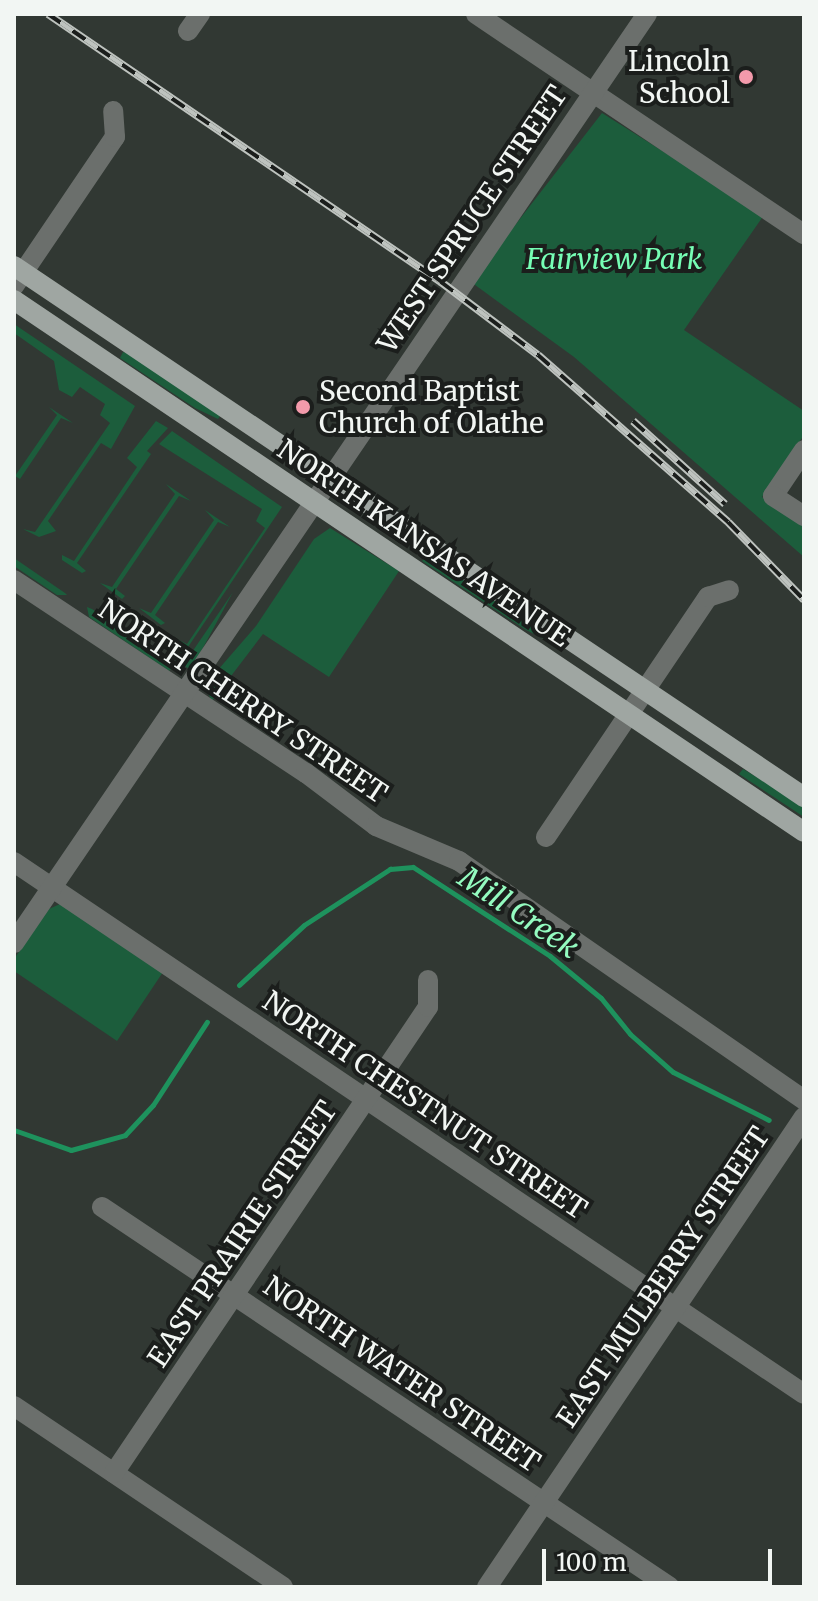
<!DOCTYPE html>
<html>
<head>
<meta charset="utf-8">
<style>
  body { margin:0 }
  #map { position:relative; width:818px; height:1601px; overflow:hidden; background:#313833; font-family:Merriweather,serif }
  div>[style] { position:absolute }
  .green>* { inset:0; background:#1c5d3c }
  .stream>* { height:5px; margin:-2.5px; padding:0 2.5px; transform-origin:2.5px; border-radius:2.5px; background:#1e925d }
  .minor>* { height:20px; margin:-10px; padding:0 10px; transform-origin:10px; border-radius:10px; background:#6b6f6c }
  .major>* { height:20px; margin:-10px; padding:0 10px; transform-origin:10px; border-radius:10px; background:#9fa6a2 }
  .rail>* { height:8px; margin-top:-4px; transform-origin:0; background:repeating-linear-gradient(90deg,#1b1e1c 0 15px,#bec3bf 0 30px); box-sizing:border-box; border-block:2px solid #bec3bf }
  .dots>* { width:22px; height:22px; translate:-50% -50%; box-sizing:border-box; border:4px solid #1b1e1c; border-radius:50% }
  span { translate:-50% -50%; white-space:nowrap; text-align:center; line-height:1.15; -webkit-text-stroke:8px #1b1e1c; paint-order:stroke }
  .poi-label { font-size:28px; color:#f2f6f3 }
  .right { translate:-100% -50%; text-align:right }
  .left { translate:0 -50%; text-align:left }
  .street-label { font-size:28px; color:#f2f6f3 }
  .park-label { font-size:28px; color:#76feb5; font-style:italic }
  .water-label { font-size:30px; color:#94fbc0; font-style:italic }
  .frame { position:absolute; inset:0; border:16px solid #f2f6f3; pointer-events:none }
  .scale { position:absolute; left:542px; top:1549px; width:230px; height:36px; box-sizing:border-box; border:4px solid #f2f6f3; border-top:0; padding-left:10px; font-size:24px; line-height:28px; white-space:nowrap; color:#f2f6f3; -webkit-text-stroke:6px #1b1e1c; paint-order:stroke }
</style>
</head>
<body>
<div id="map">
  <div class="green">
    <i style="clip-path:polygon(602px 113px,764px 215px,684px 330px,804px 411px,804px 435px,762px 497px,804px 526px,804px 557px,574px 357px,471px 282px)"></i>
    <i style="clip-path:polygon(14px 324px,135px 406px,111px 449px,101px 443px,48px 521px,56px 531px,39px 537px,23px 529px,35px 532px,110px 423px,100px 415px,105px 404px,80px 387px,72px 397px,59px 390px,54px 361px,14px 333px)"></i>
    <i style="clip-path:polygon(123px 352px,130px 354px,222px 413px,218px 419px,195px 408px,120px 358px)"></i>
    <i style="clip-path:polygon(49px 407px,73px 423px,61px 418px,20px 479px,15px 476px,57px 415px)"></i>
    <i style="clip-path:polygon(156px 421px,168px 428px,147px 451px,151px 454px,77px 563px,86px 571px,82px 573px,62px 560px,62px 555px,74px 561px,137px 467px,127px 458px)"></i>
    <i style="clip-path:polygon(172px 431px,282px 507px,178px 662px,165px 654px,178px 644px,175px 638px,187px 644px,265px 528px,256px 521px,262px 509px,159px 444px)"></i>
    <i style="clip-path:polygon(166px 484px,191px 501px,179px 496px,116px 589px,125px 596px,122px 599px,100px 583px,112px 587px,175px 494px)"></i>
    <i style="clip-path:polygon(205px 510px,230px 527px,218px 522px,155px 615px,165px 623px,161px 625px,139px 608px,151px 613px,214px 520px)"></i>
    <i style="clip-path:polygon(330px 528px,399px 571px,329px 677px,263px 634px,212px 701px,204px 686px,256px 626px,314px 539px)"></i>
    <i style="clip-path:polygon(426px 556px,437px 560px,548px 633px,544px 639px,526px 630px,422px 561px)"></i>
    <i style="clip-path:polygon(14px 558px,65px 593px,67px 595px,57px 595px,14px 566px)"></i>
    <i style="clip-path:polygon(233px 592px,191px 670px,181px 664px,190px 655px)"></i>
    <i style="clip-path:polygon(87px 607px,92px 609px,175px 665px,169px 671px,89px 617px)"></i>
    <i style="clip-path:polygon(743px 769px,804px 805px,804px 817px,739px 774px)"></i>
    <i style="clip-path:polygon(60px 904px,163px 972px,117px 1041px,14px 971px,14px 959px,49px 909px)"></i>
  </div>
  <div class="stream">
    <i style="left:239px;top:985px;width:88px;rotate:-42.7deg"></i>
    <i style="left:304px;top:925px;width:103px;rotate:-33.1deg"></i>
    <i style="left:390px;top:869px;width:23px;rotate:-5deg"></i>
    <i style="left:413px;top:867px;width:163px;rotate:33deg"></i>
    <i style="left:550px;top:956px;width:66px;rotate:39.5deg"></i>
    <i style="left:601px;top:998px;width:46px;rotate:51.1deg"></i>
    <i style="left:630px;top:1034px;width:57px;rotate:41.5deg"></i>
    <i style="left:673px;top:1072px;width:107px;rotate:26.6deg"></i>
    <i style="left:14px;top:1130px;width:60px;rotate:19.3deg"></i>
    <i style="left:71px;top:1150px;width:56px;rotate:-15.5deg"></i>
    <i style="left:125px;top:1135px;width:41px;rotate:-47deg"></i>
    <i style="left:153px;top:1105px;width:99px;rotate:-57deg"></i>
  </div>
  <div class="minor">
    <i style="left:476px;top:14px;width:395px;rotate:33.9deg"></i>
    <i style="left:188px;top:31px;width:21px;rotate:-55deg"></i>
    <i style="left:14px;top:286px;width:180px;rotate:-55.9deg"></i>
    <i style="left:115px;top:137px;width:26px;rotate:-94deg"></i>
    <i style="left:804px;top:450px;width:55px;rotate:124deg"></i>
    <i style="left:773px;top:496px;width:37px;rotate:33deg"></i>
    <i style="left:14px;top:580px;width:350px;rotate:33.5deg"></i>
    <i style="left:306px;top:773px;width:88px;rotate:37.1deg"></i>
    <i style="left:376px;top:826px;width:90px;rotate:22.9deg"></i>
    <i style="left:459px;top:861px;width:420px;rotate:34.7deg"></i>
    <i style="left:546px;top:837px;width:290px;rotate:-56deg"></i>
    <i style="left:708px;top:597px;width:22px;rotate:-18deg"></i>
    <i style="left:14px;top:862px;width:952px;rotate:33.96deg"></i>
    <i style="left:14px;top:943px;width:1124px;rotate:-55.73deg"></i>
    <i style="left:102px;top:1207px;width:683px;rotate:33.78deg"></i>
    <i style="left:14px;top:1406px;width:324px;rotate:33.9deg"></i>
    <i style="left:114px;top:1473px;width:562px;rotate:-56.03deg"></i>
    <i style="left:428px;top:1007px;width:27px;rotate:-90deg"></i>
    <i style="left:487px;top:1587px;width:567px;rotate:-56deg"></i>
  </div>
  <div class="major">
    <i style="left:14px;top:266px;width:952px;rotate:33.91deg"></i>
    <i style="left:14px;top:300px;width:952px;rotate:33.96deg"></i>
  </div>
  <div class="rail">
    <i style="left:48px;top:14px;width:476px;rotate:34.3deg"></i>
    <i style="left:441px;top:282px;width:121px;rotate:37deg"></i>
    <i style="left:538px;top:355px;width:253px;rotate:41.3deg"></i>
    <i style="left:728px;top:522px;width:109px;rotate:45.7deg"></i>
    <i style="left:633px;top:421px;width:124px;rotate:42.1deg"></i>
  </div>
  <div class="dots">
    <i style="left:746px;top:77px;background:#f39aab"></i>
    <i style="left:303px;top:407px;background:#f39aab"></i>
  </div>
  <div class="poi-label">
    <span class="right" style="left:730px;top:77px">Lincoln<br>School</span>
    <span class="left" style="left:319px;top:407px">Second Baptist<br>Church of Olathe</span>
  </div>
  <div class="street-label">
    <span style="left:472px;top:219px;rotate:-56deg">WEST SPRUCE STREET</span>
    <span style="left:424px;top:543px;rotate:34deg">NORTH KANSAS AVENUE</span>
    <span style="left:243px;top:701px;rotate:34deg">NORTH CHERRY STREET</span>
    <span style="left:425px;top:1105px;rotate:34deg">NORTH CHESTNUT STREET</span>
    <span style="left:242px;top:1234px;rotate:-56deg">EAST PRAIRIE STREET</span>
    <span style="left:663px;top:1277px;rotate:-56deg">EAST MULBERRY STREET</span>
    <span style="left:402px;top:1374px;rotate:34deg">NORTH WATER STREET</span>
  </div>
  <div class="park-label">
    <span style="left:614px;top:259px">Fairview Park</span>
  </div>
  <div class="water-label">
    <span style="left:519px;top:912px;rotate:34deg">Mill Creek</span>
  </div>
  <div class="frame"></div>
  <div class="scale">100 m</div>
</div>
</body>
</html>
